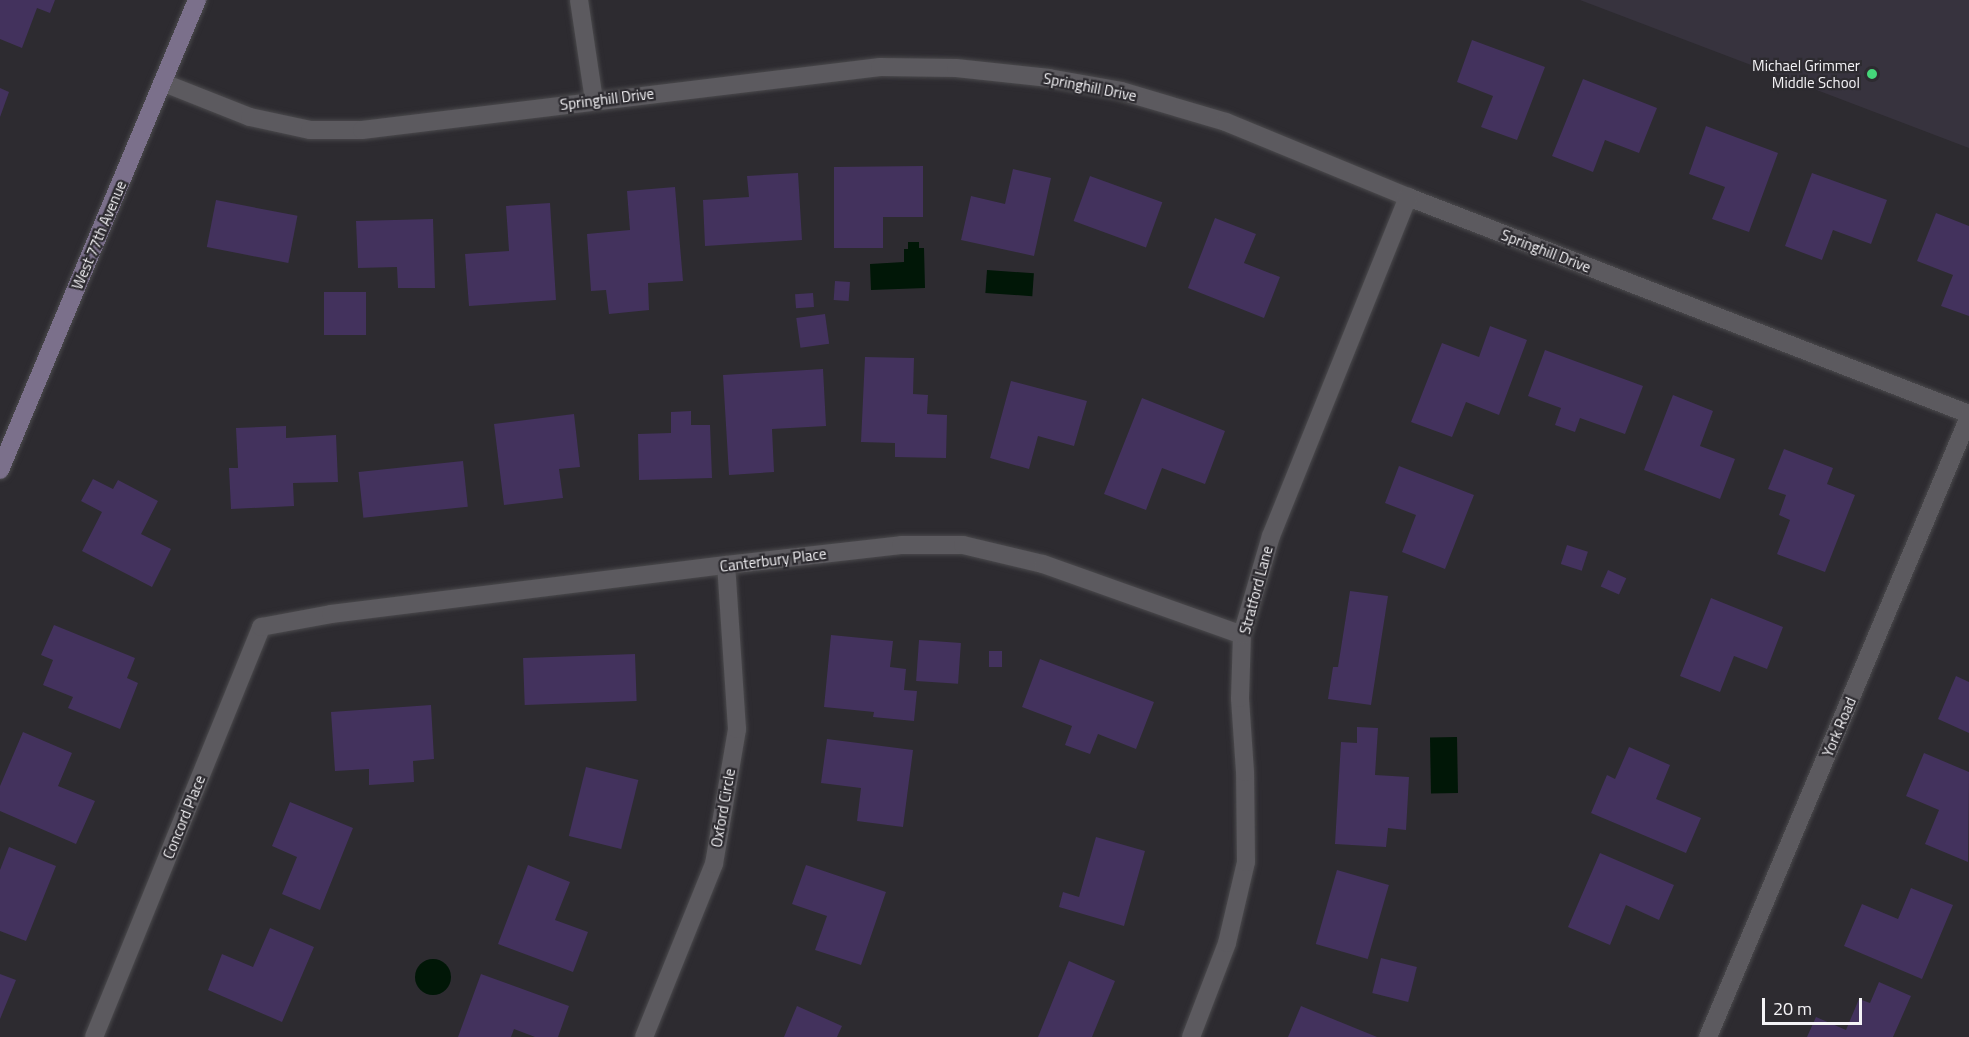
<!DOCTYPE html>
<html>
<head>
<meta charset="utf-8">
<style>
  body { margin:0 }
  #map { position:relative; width:1969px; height:1037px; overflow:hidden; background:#2d2b30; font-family:"Titillium Web",sans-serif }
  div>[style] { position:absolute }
  .built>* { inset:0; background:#37333e }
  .water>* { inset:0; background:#011707; transform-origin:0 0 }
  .round { border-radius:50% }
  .building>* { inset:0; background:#43325d; transform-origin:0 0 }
  .roads { filter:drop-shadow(0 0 2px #4b4a4d) drop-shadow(0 0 2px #4b4a4d) }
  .street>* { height:18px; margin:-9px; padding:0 9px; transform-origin:9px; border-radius:9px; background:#5c5a5f }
  .secondary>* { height:18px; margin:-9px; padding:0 9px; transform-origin:9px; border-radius:9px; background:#7b708b }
  .dots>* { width:16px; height:16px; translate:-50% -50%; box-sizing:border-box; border:3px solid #2d2b30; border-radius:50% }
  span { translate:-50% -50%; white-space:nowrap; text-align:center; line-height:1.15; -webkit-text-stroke:4.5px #2d2b30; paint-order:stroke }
  .poi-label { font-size:15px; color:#f4f3f6 }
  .right { translate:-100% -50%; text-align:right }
  .street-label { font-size:15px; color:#f4f3f6 }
  .scale { position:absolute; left:1762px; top:998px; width:100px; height:27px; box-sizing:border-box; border:3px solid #f4f3f6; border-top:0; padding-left:8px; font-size:18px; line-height:21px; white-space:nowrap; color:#f4f3f6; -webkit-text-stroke:4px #2d2b30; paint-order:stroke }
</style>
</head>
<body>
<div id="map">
  <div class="built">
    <i style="clip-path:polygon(1580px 0,1969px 0,1969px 148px)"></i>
  </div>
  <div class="water">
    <i style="clip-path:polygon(908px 242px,919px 242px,919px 248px,924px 248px,925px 288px,871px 290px,870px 264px,904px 262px,904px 249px,908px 249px)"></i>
    <i style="left:987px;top:270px;width:47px;height:23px;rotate:4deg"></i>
    <i style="left:1457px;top:737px;width:56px;height:27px;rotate:89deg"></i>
    <i class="round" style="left:415px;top:959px;width:36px;height:36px"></i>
  </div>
  <div class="building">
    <i style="clip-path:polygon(0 0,55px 0,50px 13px,37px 8px,22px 48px,0 39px)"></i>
    <i style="clip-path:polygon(1472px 40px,1545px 67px,1517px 140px,1481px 127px,1493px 96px,1457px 82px)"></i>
    <i style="clip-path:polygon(1583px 79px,1657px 108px,1639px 153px,1605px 140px,1593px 172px,1552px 156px)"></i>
    <i style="clip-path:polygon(0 88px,9px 92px,0 117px)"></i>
    <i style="clip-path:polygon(1706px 126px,1778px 153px,1749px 232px,1712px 219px,1725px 187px,1689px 174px)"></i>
    <i style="clip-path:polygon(923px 166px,923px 217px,883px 217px,883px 248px,834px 248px,834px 167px)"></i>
    <i style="clip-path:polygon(1013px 169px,1051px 178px,1034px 256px,961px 240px,971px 196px,1005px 204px)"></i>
    <i style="clip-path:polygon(798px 173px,802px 240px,705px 246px,703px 200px,749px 197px,747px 176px)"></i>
    <i style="clip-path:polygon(1812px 173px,1887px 200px,1871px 244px,1833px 230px,1822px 260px,1785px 246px)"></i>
    <i style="left:1090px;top:176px;width:77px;height:48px;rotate:20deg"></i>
    <i style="clip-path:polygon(675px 187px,683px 281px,648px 283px,649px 310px,609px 314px,606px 290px,591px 291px,587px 234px,630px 230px,627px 191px)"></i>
    <i style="left:216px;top:200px;width:83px;height:48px;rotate:11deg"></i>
    <i style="clip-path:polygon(550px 203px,556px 300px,469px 306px,465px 254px,509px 251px,506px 206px)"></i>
    <i style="clip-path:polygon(1936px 213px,1969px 226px,1969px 316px,1941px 306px,1953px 275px,1917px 261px)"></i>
    <i style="clip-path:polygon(1215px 218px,1256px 234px,1244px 263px,1280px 277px,1264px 318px,1188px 288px)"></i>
    <i style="clip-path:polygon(433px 219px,435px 288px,398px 288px,397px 267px,358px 268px,356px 221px)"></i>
    <i style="left:835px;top:281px;width:15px;height:19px;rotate:4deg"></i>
    <i style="left:366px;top:292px;width:43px;height:42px;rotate:90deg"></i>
    <i style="left:813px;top:293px;width:14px;height:18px;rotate:86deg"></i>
    <i style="left:825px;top:314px;width:30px;height:29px;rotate:82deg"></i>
    <i style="clip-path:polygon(1490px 326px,1527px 340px,1499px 415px,1466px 402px,1452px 437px,1411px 422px,1442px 343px,1479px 357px)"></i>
    <i style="clip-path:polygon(1545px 350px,1643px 386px,1625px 434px,1580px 418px,1575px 432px,1555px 425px,1561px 408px,1528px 396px)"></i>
    <i style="clip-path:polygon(865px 357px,914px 358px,913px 394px,928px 395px,927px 414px,947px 415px,946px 458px,895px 457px,895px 443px,861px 442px)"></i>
    <i style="clip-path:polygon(823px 369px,826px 426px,772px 429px,774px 472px,729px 475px,723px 375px)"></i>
    <i style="clip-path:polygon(1011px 381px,1087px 401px,1074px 446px,1038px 436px,1029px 469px,990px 458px)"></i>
    <i style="clip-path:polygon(1673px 395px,1713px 411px,1700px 446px,1735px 459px,1720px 499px,1644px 470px)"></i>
    <i style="clip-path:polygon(1142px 398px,1225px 431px,1205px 484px,1162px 468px,1146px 510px,1104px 494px)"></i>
    <i style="clip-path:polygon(691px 411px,691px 425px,710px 425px,712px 478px,639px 480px,638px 434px,671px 433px,671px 412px)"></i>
    <i style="clip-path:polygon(574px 414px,580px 467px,559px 469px,563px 498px,504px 505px,494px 424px)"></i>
    <i style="clip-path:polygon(286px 426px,286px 438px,336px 435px,338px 482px,293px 483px,294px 506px,231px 509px,229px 468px,238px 468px,236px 428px)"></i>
    <i style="clip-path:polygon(1784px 449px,1833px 468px,1827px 484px,1855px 495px,1825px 572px,1777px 554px,1790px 520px,1779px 515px,1786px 495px,1768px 489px)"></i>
    <i style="left:463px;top:461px;width:46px;height:105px;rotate:84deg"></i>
    <i style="clip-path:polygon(1399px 466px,1474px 495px,1445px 569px,1402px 552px,1416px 515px,1385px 503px)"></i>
    <i style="clip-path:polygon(93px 479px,113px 489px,118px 480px,158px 501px,141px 534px,171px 549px,152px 587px,82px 551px,102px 512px,81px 501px)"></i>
    <i style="left:1567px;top:545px;width:22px;height:20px;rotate:18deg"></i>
    <i style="left:1608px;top:570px;width:20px;height:18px;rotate:24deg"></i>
    <i style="clip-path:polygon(1350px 591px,1388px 596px,1371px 705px,1328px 699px,1333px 667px,1338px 667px)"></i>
    <i style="clip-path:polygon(1711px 598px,1783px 627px,1767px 669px,1734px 656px,1720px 692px,1680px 676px)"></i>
    <i style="clip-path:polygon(54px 625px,135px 658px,127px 678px,138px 683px,120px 729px,68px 708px,73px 697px,43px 685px,53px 660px,41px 655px)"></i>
    <i style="clip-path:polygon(831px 635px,893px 641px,890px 667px,906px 669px,904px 690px,917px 691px,914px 721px,873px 717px,874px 712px,824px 707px)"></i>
    <i style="left:919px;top:640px;width:42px;height:41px;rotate:4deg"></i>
    <i style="left:989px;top:651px;width:13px;height:16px"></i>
    <i style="left:635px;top:654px;width:47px;height:112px;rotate:88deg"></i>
    <i style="clip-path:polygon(1040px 659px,1154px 702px,1136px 749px,1098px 734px,1090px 754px,1065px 745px,1072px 726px,1022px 707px)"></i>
    <i style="clip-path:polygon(1956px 676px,1969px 682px,1969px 733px,1938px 719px)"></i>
    <i style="clip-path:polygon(431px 705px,434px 759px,413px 761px,414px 782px,369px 785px,369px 769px,335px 771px,331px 712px)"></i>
    <i style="clip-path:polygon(1357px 727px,1378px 728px,1375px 775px,1409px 777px,1406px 830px,1388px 828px,1386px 847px,1335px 844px,1341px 742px,1357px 743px)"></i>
    <i style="clip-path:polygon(23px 732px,72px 753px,58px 786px,95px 801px,76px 844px,0 811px,0 786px)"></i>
    <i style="clip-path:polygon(827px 739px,913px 750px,903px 827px,857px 821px,861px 788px,821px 783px)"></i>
    <i style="clip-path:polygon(1629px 747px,1670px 765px,1656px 799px,1701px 818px,1686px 853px,1591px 813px,1607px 775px,1615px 779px)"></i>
    <i style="clip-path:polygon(1924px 753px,1969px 772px,1968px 862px,1925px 844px,1939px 810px,1906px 796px)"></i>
    <i style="left:586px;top:767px;width:54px;height:71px;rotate:14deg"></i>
    <i style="clip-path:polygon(290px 802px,353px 828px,320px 910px,282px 894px,297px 857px,272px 846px)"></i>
    <i style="clip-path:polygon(1096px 837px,1145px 851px,1124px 926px,1059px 907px,1063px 892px,1079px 897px)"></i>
    <i style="clip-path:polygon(9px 847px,56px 866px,26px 941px,0 931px,0 870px)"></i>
    <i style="clip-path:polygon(1600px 853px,1674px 885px,1659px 920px,1626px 905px,1610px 945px,1568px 927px)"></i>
    <i style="clip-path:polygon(528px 865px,570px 882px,555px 920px,588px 932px,573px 972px,498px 944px)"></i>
    <i style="clip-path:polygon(806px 865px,886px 892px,861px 965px,815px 950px,827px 916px,792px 904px)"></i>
    <i style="left:1337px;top:870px;width:54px;height:77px;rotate:16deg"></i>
    <i style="clip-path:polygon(1911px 888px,1953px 905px,1922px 979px,1844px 946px,1862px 904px,1898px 919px)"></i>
    <i style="clip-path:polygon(270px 928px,314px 947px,282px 1022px,208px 990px,222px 954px,253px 967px)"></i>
    <i style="left:1381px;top:958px;width:37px;height:36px;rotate:14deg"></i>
    <i style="clip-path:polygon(1069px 961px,1115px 981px,1092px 1037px,1038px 1037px)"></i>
    <i style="clip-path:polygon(0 974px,16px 980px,0 1019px)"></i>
    <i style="clip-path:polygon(481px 974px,569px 1006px,558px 1037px,535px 1037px,514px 1029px,511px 1037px,458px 1037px)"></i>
    <i style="clip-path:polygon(1879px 982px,1911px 996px,1893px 1037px,1807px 1037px,1816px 1017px,1846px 1030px,1859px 999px,1870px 1003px)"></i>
    <i style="clip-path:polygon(797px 1006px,842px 1026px,837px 1037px,784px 1037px)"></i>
    <i style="clip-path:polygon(1301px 1006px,1377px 1037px,1288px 1037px)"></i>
  </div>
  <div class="roads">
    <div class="street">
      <i style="left:579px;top:0;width:101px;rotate:81.5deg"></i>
      <i style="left:164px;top:83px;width:92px;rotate:21.6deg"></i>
      <i style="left:250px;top:117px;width:61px;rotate:12.2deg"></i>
      <i style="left:310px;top:130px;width:52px"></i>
      <i style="left:362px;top:130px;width:522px;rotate:-6.93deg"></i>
      <i style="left:880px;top:67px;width:76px;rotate:0.8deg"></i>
      <i style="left:956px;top:68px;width:94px;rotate:6.1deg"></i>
      <i style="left:1049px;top:78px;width:73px;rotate:10.2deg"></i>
      <i style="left:1121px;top:91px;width:109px;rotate:16.4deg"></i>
      <i style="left:1226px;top:122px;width:197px;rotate:22.4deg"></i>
      <i style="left:1408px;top:197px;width:602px;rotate:21.15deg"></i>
      <i style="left:94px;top:1037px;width:443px;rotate:-67.8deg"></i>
      <i style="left:261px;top:627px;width:71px;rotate:-10.5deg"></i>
      <i style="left:331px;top:614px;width:398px;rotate:-7.1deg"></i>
      <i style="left:726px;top:565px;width:176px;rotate:-6.5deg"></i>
      <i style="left:901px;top:545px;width:62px"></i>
      <i style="left:963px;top:545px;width:82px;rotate:13.4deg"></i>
      <i style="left:1043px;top:564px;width:211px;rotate:19.6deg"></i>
      <i style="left:644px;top:1037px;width:187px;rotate:-68deg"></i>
      <i style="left:714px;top:864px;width:137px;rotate:-80.3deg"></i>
      <i style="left:737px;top:729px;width:164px;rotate:-93.8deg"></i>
      <i style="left:1191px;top:1037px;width:101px;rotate:-69deg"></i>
      <i style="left:1227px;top:943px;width:83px;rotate:-76.8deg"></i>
      <i style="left:1246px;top:862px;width:90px;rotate:-90.6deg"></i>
      <i style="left:1245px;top:772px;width:74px;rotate:-93.9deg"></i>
      <i style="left:1240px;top:698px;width:63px;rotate:-88.2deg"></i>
      <i style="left:1242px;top:635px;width:103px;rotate:-73.7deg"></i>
      <i style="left:1271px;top:536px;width:366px;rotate:-68deg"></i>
      <i style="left:1708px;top:1037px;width:673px;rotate:-67.17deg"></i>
    </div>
    <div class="secondary">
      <i style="left:0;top:470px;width:510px;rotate:-67.26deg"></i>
    </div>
  </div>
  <div class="dots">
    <i style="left:1872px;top:74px;background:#45d77a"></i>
  </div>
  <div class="poi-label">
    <span class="right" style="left:1860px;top:74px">Michael Grimmer<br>Middle School</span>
  </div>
  <div class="street-label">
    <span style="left:1090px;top:87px;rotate:11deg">Springhill Drive</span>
    <span style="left:607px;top:99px;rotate:-7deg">Springhill Drive</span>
    <span style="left:99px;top:235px;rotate:-67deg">West 77th Avenue</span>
    <span style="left:1546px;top:251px;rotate:21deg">Springhill Drive</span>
    <span style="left:773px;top:560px;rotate:-7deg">Canterbury Place</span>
    <span style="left:1256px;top:590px;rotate:-75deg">Stratford Lane</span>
    <span style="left:1839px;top:727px;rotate:-67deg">York Road</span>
    <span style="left:723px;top:808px;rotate:-80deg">Oxford Circle</span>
    <span style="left:184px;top:817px;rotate:-68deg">Concord Place</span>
  </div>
  <div class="scale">20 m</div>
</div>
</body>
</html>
